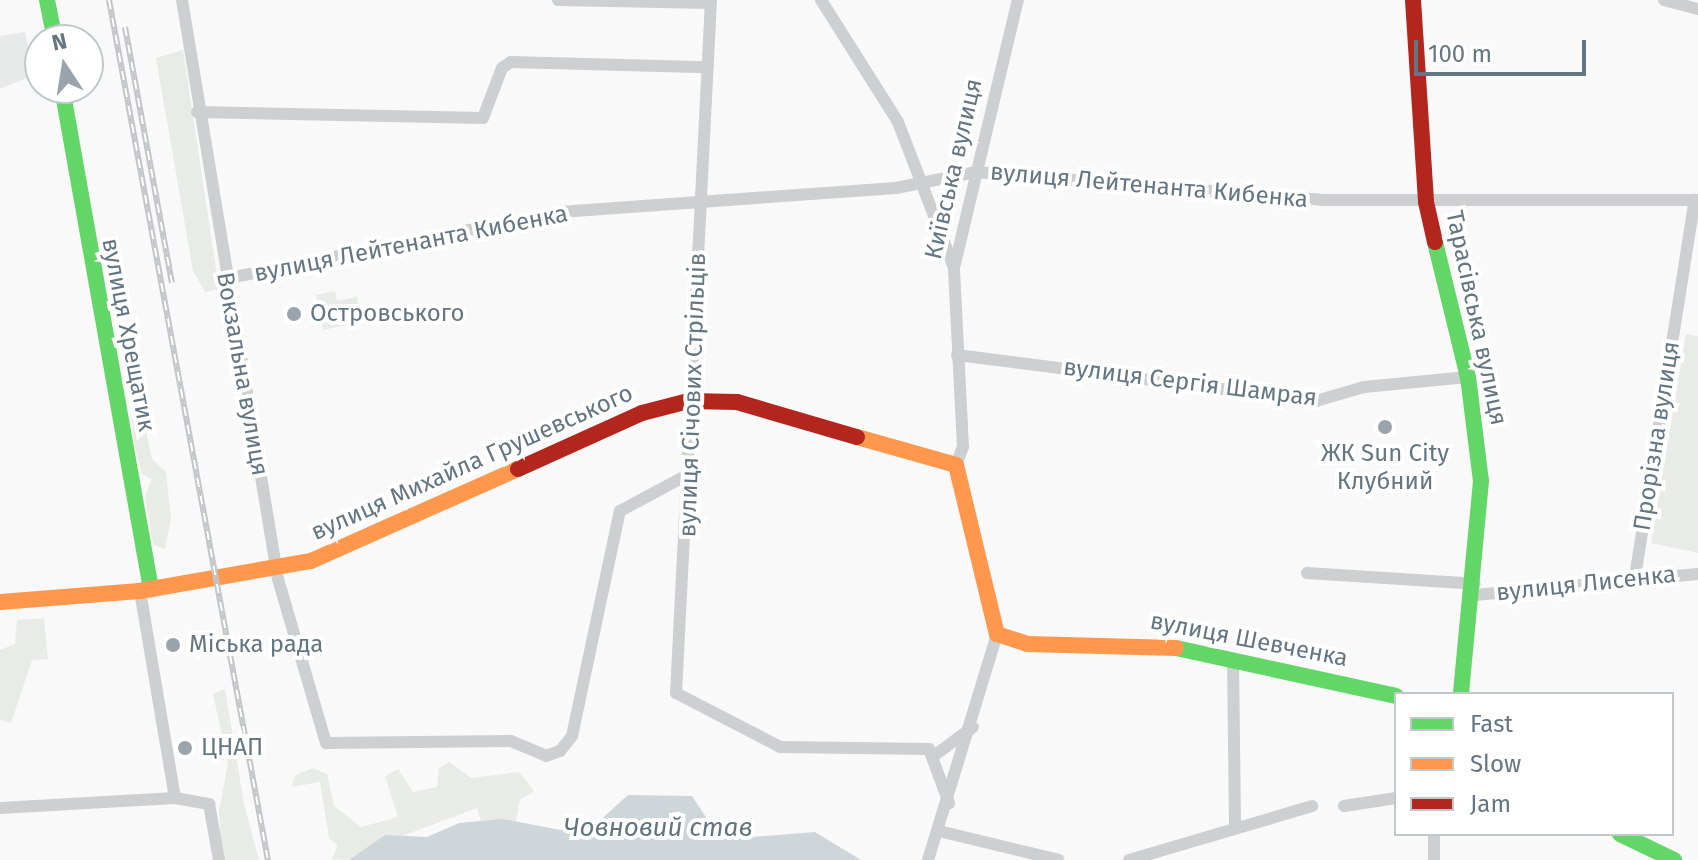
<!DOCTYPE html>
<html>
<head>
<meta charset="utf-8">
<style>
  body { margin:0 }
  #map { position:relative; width:1698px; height:860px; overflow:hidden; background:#f9f9f9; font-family:"Fira Sans",sans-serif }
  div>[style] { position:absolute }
  .built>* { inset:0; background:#e8e9e9 }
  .green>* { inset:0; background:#e8ebe6 }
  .water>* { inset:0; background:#ced6d9 }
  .street>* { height:12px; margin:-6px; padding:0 6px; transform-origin:6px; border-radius:6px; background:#cecfd0 }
  .fast>* { height:16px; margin:-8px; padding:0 8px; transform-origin:8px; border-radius:8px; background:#63d668 }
  .slow>* { height:16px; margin:-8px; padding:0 8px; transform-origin:8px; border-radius:8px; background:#ff974d }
  .jam>* { height:16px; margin:-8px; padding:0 8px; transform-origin:8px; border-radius:8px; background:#b3261e }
  .rail>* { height:6px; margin-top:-3px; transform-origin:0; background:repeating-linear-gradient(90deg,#fff 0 9px,#c3c5c6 0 18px); box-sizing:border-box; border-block:2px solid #c3c5c6 }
  .dots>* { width:22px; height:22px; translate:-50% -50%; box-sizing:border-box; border:4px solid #fff; border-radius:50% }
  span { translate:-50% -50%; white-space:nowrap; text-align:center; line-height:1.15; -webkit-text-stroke:8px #fff; paint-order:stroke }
  .street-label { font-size:24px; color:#657683 }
  .poi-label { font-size:24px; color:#657683 }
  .left { translate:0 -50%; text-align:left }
  .water-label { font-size:26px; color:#60757c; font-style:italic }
  .legend { position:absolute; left:1394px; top:692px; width:280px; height:144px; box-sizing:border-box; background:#fff; border:2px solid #c1c8cd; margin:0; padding:10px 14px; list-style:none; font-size:24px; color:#657683 }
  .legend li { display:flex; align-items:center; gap:16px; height:40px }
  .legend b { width:40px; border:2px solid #c1c8cd }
  .north { position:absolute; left:24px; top:24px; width:80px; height:80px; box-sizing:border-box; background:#fff; border:2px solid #c1c8cd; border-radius:50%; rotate:348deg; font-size:22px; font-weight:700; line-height:32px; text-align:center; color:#657683 }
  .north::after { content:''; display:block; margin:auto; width:28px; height:36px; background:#99a4ac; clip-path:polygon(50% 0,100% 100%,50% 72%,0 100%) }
  .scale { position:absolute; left:1414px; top:40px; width:172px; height:36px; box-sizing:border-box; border:4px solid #657683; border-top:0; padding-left:10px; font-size:24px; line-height:28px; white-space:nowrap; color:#657683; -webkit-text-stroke:6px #fff; paint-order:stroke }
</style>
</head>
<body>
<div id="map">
  <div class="built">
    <i style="clip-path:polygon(25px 32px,34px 75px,0 89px,0 36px)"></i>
  </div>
  <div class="green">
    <i style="clip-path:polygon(183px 50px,219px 289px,205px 292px,193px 271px,156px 58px)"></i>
    <i style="clip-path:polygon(335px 291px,337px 301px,357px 297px,362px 322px,323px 330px,316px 295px)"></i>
    <i style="clip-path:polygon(1686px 334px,1698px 336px,1698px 553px,1651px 543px)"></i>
    <i style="clip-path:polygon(142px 413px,152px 459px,166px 472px,171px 518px,165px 549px,153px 544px,145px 496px,152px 479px,142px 474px,134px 444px,132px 419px)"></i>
    <i style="clip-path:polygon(44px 618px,48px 659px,32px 660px,11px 723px,0 720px,0 650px,15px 644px,17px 620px)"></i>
    <i style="clip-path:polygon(225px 689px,244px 804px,259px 860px,222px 860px,219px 811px,228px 763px,213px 694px)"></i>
    <i style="clip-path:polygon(449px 762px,471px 778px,519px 772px,534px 791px,520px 800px,516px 821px,481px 821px,477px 808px,402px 836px,384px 835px,354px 859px,331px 860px,338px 846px,329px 838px,320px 782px,291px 787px,296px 775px,312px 768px,327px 774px,334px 806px,361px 827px,398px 817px,385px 776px,398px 769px,413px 792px,437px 787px,439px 768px)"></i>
  </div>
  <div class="water">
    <i style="clip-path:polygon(628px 795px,692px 796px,715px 831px,751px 837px,815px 832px,861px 860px,349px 860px,385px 835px,427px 837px,459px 823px,502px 819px,561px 830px,597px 823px)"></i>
  </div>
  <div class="street">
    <i style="left:182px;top:0;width:587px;rotate:80.59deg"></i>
    <i style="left:278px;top:579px;width:171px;rotate:73.7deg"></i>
    <i style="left:326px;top:743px;width:185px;rotate:-0.6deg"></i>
    <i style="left:511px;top:741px;width:38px;rotate:23deg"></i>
    <i style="left:546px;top:756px;width:15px;rotate:-20deg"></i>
    <i style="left:560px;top:751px;width:19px;rotate:-51deg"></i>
    <i style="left:572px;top:736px;width:230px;rotate:-78deg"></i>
    <i style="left:620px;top:511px;width:81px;rotate:-28.2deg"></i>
    <i style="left:558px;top:0;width:153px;rotate:1.1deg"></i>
    <i style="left:711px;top:0;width:694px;rotate:92.89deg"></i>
    <i style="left:676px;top:693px;width:117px;rotate:27.4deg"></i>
    <i style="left:780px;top:747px;width:149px;rotate:0.8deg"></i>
    <i style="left:929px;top:749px;width:58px;rotate:69.7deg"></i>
    <i style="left:821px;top:0;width:144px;rotate:57.7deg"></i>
    <i style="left:898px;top:122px;width:156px;rotate:69deg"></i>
    <i style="left:1664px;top:0;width:35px;rotate:15deg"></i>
    <i style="left:197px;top:112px;width:286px;rotate:1.2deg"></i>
    <i style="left:483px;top:118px;width:53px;rotate:-69.2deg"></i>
    <i style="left:502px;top:68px;width:11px;rotate:-34deg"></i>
    <i style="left:511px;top:62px;width:196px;rotate:1.5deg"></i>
    <i style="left:224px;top:279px;width:343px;rotate:-11.3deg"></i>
    <i style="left:560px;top:212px;width:337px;rotate:-4.1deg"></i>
    <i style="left:896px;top:188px;width:82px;rotate:-11.3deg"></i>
    <i style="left:976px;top:172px;width:346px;rotate:4.6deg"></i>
    <i style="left:1321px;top:200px;width:377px"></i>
    <i style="left:957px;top:355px;width:362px;rotate:7.3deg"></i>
    <i style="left:1316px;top:401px;width:50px;rotate:-16.3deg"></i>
    <i style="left:1364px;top:387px;width:104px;rotate:-5.5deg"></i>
    <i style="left:956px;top:465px;width:19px;rotate:-69deg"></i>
    <i style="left:963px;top:447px;width:179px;rotate:-92.9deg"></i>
    <i style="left:954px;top:268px;width:276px;rotate:-76.6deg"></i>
    <i style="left:1307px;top:573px;width:168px;rotate:3.7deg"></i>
    <i style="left:1635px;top:577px;width:382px;rotate:-81deg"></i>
    <i style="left:1475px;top:595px;width:224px;rotate:-5.4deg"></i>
    <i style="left:1233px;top:660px;width:165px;rotate:89.3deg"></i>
    <i style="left:935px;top:755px;width:47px;rotate:-36.4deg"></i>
    <i style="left:175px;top:798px;width:35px;rotate:10deg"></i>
    <i style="left:209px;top:804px;width:57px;rotate:79.9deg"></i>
    <i style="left:1344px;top:806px;width:53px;rotate:-8.7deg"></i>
    <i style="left:0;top:808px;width:175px;rotate:-3.3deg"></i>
    <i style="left:175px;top:798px;width:210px;rotate:-99.6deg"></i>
    <i style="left:939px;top:831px;width:123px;rotate:13.6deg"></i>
    <i style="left:928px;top:860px;width:236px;rotate:-73deg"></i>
    <i style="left:1129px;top:860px;width:191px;rotate:-16.4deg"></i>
    <i style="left:1434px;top:860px;width:26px;rotate:-90deg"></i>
  </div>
  <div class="fast">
    <i style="left:47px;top:0;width:41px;rotate:78.7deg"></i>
    <i style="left:62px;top:88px;width:509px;rotate:79.93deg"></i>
    <i style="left:1435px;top:242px;width:139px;rotate:76.3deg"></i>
    <i style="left:1468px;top:377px;width:105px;rotate:82.9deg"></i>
    <i style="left:1481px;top:481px;width:214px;rotate:95.4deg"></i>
    <i style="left:1176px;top:648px;width:225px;rotate:12.3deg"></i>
    <i style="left:1620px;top:834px;width:60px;rotate:25.7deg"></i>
  </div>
  <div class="slow">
    <i style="left:857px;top:437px;width:103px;rotate:15.8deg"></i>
    <i style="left:956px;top:465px;width:174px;rotate:76.4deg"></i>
    <i style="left:997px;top:634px;width:32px;rotate:18deg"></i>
    <i style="left:1027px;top:644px;width:149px;rotate:1.5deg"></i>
    <i style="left:0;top:602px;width:140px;rotate:-4.5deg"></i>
    <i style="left:140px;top:591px;width:174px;rotate:-10deg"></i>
    <i style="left:311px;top:561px;width:227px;rotate:-24deg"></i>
  </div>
  <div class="jam">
    <i style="left:1413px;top:0;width:202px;rotate:86.3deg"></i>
    <i style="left:1426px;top:202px;width:41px;rotate:77.3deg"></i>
    <i style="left:518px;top:469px;width:136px;rotate:-24.3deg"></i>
    <i style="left:642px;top:413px;width:48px;rotate:-14.6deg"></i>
    <i style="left:688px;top:401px;width:49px;rotate:1.2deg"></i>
    <i style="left:737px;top:402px;width:125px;rotate:16.3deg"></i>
  </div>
  <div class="rail">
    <i style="left:109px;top:0;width:875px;rotate:79.53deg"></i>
    <i style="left:125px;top:27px;width:260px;rotate:79.6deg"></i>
  </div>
  <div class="dots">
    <i style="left:294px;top:314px;background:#99a4ac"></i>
    <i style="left:1385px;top:427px;background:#99a4ac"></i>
    <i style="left:173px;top:645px;background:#99a4ac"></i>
    <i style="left:185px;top:748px;background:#99a4ac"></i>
  </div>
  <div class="street-label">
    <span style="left:954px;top:169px;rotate:-77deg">Київська вулиця</span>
    <span style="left:1149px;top:186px;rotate:5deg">вулиця Лейтенанта Кибенка</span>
    <span style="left:411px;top:244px;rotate:-11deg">вулиця Лейтенанта Кибенка</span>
    <span style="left:1476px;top:318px;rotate:78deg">Тарасівська вулиця</span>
    <span style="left:128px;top:335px;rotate:79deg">вулиця Хрещатик</span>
    <span style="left:242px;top:374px;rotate:80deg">Вокзальна вулиця</span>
    <span style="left:1190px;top:383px;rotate:7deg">вулиця Сергія Шамрая</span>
    <span style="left:693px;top:395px;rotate:-88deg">вулиця Січових Стрільців</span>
    <span style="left:1657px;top:436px;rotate:-81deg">Прорізна вулиця</span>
    <span style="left:472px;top:463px;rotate:-24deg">вулиця Михайла Грушевського</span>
    <span style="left:1586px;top:584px;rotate:-6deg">вулиця Лисенка</span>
    <span style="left:1249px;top:640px;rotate:11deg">вулиця Шевченка</span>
  </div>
  <div class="poi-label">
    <span class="left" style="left:310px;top:314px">Островського</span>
    <span style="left:1385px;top:468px">ЖК Sun City<br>Клубний</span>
    <span class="left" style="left:189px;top:645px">Міська рада</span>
    <span class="left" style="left:201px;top:748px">ЦНАП</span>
  </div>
  <div class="water-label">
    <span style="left:658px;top:828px">Човновий став</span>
  </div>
  <ul class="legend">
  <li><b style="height:10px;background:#63d668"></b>Fast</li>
  <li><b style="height:10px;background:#ff974d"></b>Slow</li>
  <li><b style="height:10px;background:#b3261e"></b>Jam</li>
  </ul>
  <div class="north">N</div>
  <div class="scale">100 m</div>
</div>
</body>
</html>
